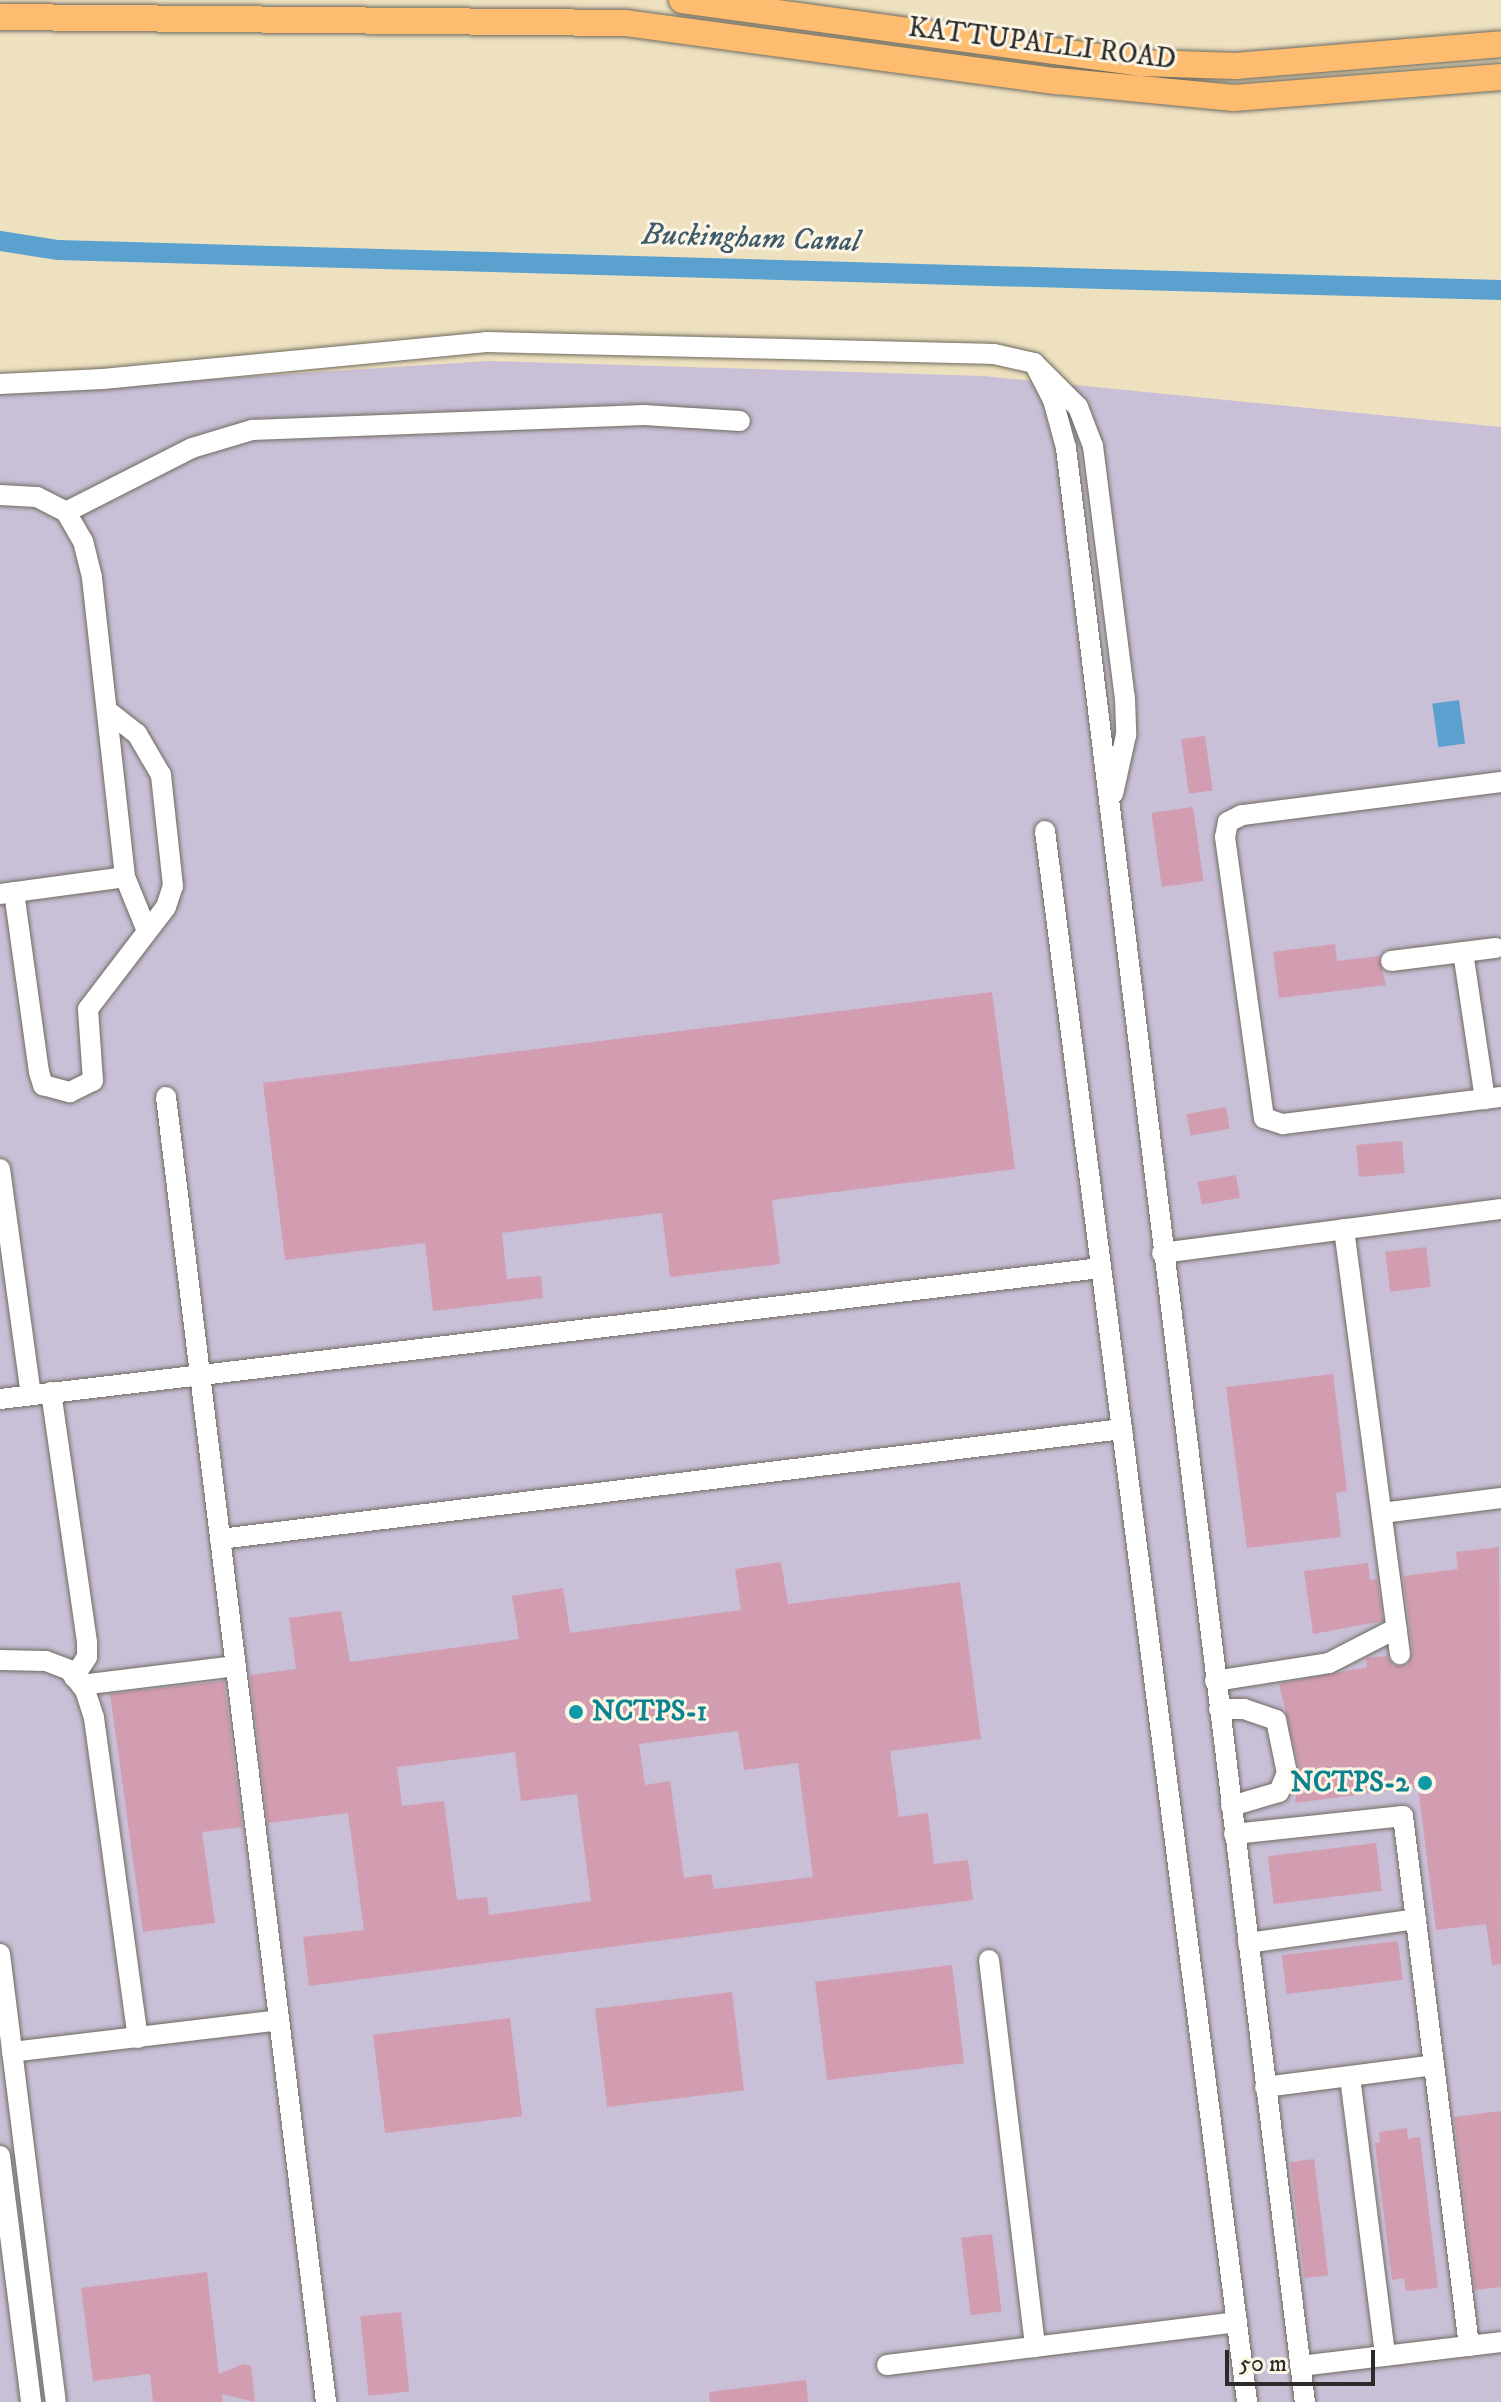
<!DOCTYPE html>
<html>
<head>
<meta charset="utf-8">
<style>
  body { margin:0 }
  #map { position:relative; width:1501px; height:2402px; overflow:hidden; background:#eee1c0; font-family:"IM FELL DW Pica",serif }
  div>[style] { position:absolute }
  .industrial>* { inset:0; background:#c9bfd7 }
  .water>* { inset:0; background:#5aa1d0; transform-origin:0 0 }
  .canal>* { height:20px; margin:-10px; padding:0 10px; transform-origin:10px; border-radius:10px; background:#5aa1d0 }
  .building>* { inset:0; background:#d39db1; transform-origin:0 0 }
  .roads { filter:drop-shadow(0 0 2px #6f6b5f) drop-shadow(0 0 2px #6f6b5f) }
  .minor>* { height:20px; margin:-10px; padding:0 10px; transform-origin:10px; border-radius:10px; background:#fff }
  .major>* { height:26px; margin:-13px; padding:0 13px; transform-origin:13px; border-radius:13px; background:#fdbc6f }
  .dots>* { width:22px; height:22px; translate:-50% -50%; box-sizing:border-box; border:4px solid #fcf5e5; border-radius:50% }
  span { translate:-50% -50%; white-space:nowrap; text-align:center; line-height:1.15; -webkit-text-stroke:6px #fcf5e5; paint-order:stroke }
  .street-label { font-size:28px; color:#2b2b2b }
  .culture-label { font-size:28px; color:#0d838f; font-weight:700 }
  .left { translate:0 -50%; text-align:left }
  .right { translate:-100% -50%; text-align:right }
  .water-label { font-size:30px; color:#3e5a6d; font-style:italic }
  .scale { position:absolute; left:1225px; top:2350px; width:150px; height:36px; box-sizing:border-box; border:4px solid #2b2b2b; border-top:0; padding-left:10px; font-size:24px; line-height:28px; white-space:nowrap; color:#2b2b2b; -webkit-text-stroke:6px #fcf5e5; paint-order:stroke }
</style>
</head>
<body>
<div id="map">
  <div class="industrial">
    <i style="clip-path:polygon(488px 361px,983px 376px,1501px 427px,1501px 2402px,0 2402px,0 393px)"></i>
  </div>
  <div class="water">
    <i style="left:1459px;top:700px;width:44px;height:27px;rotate:82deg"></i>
  </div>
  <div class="canal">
    <i style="left:0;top:241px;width:59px;rotate:8.8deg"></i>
    <i style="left:58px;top:250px;width:1444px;rotate:1.59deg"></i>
  </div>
  <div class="building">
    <i style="left:1205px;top:736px;width:55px;height:24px;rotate:82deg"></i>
    <i style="left:1193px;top:807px;width:75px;height:42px;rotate:82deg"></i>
    <i style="clip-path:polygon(1335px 944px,1337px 961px,1379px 956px,1386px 985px,1279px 998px,1273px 952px)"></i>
    <i style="clip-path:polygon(992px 992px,1015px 1169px,772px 1200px,780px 1264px,670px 1277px,662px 1213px,502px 1233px,507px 1279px,541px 1276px,543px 1298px,433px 1311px,425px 1243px,285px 1260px,263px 1083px)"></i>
    <i style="left:1226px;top:1107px;width:22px;height:40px;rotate:80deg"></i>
    <i style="left:1402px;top:1141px;width:32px;height:46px;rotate:85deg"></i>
    <i style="left:1236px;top:1175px;width:23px;height:39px;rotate:80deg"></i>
    <i style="left:1426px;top:1247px;width:40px;height:41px;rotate:83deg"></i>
    <i style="clip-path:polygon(1333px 1374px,1347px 1491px,1336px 1493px,1341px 1537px,1247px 1548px,1226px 1387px)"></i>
    <i style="clip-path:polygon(1499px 1547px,1501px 1964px,1492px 1965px,1486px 1924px,1436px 1930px,1418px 1787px,1295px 1803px,1300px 1770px,1279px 1684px,1367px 1667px,1366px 1658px,1387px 1656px,1394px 1666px,1407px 1665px,1413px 1652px,1403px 1576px,1458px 1569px,1456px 1552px)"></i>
    <i style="clip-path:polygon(evenodd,781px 1562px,788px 1604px,960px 1582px,981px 1739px,890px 1751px,899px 1817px,928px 1813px,934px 1864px,968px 1860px,973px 1900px,309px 1986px,303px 1937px,364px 1930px,348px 1813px,268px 1823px,250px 1675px,296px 1669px,289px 1618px,341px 1611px,350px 1662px,519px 1639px,512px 1596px,563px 1588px,570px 1633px,741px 1610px,735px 1569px,781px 1562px,738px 1731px,744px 1770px,798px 1763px,813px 1877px,714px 1889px,711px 1874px,684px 1878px,670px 1781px,645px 1785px,639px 1744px,738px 1731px,781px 1562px,515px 1752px,521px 1801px,577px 1794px,591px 1901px,489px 1915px,487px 1897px,457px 1900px,444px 1801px,402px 1806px,397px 1767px,515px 1752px)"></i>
    <i style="clip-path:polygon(1368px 1563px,1370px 1580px,1377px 1579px,1383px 1621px,1313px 1634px,1304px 1571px)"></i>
    <i style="clip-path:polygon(224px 1681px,242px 1827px,202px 1832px,215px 1923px,143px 1932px,110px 1694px)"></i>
    <i style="left:1376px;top:1843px;width:48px;height:109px;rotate:83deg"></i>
    <i style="left:1398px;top:1941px;width:39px;height:117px;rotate:83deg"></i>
    <i style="left:952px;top:1965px;width:99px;height:138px;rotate:83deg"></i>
    <i style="left:732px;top:1992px;width:99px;height:138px;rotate:83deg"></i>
    <i style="left:510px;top:2018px;width:99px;height:138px;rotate:83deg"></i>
    <i style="clip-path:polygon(1501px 2111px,1501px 2287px,1475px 2290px,1454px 2117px)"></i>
    <i style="clip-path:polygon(1407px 2128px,1408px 2139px,1420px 2137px,1438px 2288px,1406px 2291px,1404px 2278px,1392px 2280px,1375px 2143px,1380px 2142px,1379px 2132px)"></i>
    <i style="left:1314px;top:2159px;width:117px;height:24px;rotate:83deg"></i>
    <i style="left:992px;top:2234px;width:78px;height:31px;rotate:83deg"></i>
    <i style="clip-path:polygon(207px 2272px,219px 2374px,243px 2364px,251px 2366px,255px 2402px,222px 2394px,223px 2402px,153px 2402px,150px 2374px,93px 2381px,81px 2288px)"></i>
    <i style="left:401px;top:2312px;width:80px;height:41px;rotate:84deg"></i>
    <i style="clip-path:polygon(806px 2380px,808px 2402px,710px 2402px,709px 2392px)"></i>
  </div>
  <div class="roads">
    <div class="minor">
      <i style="left:1034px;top:363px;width:42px;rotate:62.8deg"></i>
      <i style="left:1053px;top:400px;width:50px;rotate:74.8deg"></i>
      <i style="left:1066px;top:448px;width:1969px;rotate:83.03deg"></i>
      <i style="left:0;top:384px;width:103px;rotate:-2.8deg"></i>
      <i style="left:103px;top:379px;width:385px;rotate:-5.5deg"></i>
      <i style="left:486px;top:342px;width:508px;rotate:1.35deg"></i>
      <i style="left:994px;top:354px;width:41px;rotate:12.7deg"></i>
      <i style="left:1034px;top:363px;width:62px;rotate:45deg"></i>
      <i style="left:1078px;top:407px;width:42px;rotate:69deg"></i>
      <i style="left:1093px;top:446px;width:254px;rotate:82.8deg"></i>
      <i style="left:1125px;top:698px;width:37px;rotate:88deg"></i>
      <i style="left:1126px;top:735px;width:60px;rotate:102.4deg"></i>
      <i style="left:0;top:495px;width:37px;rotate:3deg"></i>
      <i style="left:37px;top:497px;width:33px;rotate:27deg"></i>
      <i style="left:66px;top:512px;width:34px;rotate:60deg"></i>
      <i style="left:83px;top:541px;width:38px;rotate:76deg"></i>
      <i style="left:92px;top:578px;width:301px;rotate:83.7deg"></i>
      <i style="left:125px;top:877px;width:58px;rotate:67.8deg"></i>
      <i style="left:66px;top:512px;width:141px;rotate:-26.9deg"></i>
      <i style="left:192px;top:448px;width:63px;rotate:-16.7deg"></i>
      <i style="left:252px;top:430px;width:392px;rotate:-2.2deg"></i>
      <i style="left:644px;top:415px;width:96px;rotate:3.6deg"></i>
      <i style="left:1501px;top:782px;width:261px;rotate:172.7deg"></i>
      <i style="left:1242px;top:815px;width:16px;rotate:153deg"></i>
      <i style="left:1228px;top:822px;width:15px;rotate:101deg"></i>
      <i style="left:1225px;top:837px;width:284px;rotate:82.1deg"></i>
      <i style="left:1264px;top:1118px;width:20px;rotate:18deg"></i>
      <i style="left:1283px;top:1124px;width:220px;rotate:-7.1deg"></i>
      <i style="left:1045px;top:831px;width:1584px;rotate:82.67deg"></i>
      <i style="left:14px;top:892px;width:182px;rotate:82.1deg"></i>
      <i style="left:39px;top:1072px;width:14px;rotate:73deg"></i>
      <i style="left:43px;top:1085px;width:28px;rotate:15deg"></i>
      <i style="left:70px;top:1092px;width:25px;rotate:-26deg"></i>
      <i style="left:93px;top:1081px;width:72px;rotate:-94deg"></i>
      <i style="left:88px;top:1009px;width:128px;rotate:-52.6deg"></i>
      <i style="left:166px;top:907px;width:22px;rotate:-72deg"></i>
      <i style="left:173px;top:886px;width:112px;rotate:-96.2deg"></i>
      <i style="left:161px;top:775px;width:48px;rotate:-120.3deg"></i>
      <i style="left:137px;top:734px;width:37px;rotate:-142deg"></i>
      <i style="left:0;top:894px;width:126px;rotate:-7.7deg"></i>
      <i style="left:1463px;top:952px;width:149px;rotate:81.5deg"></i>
      <i style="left:1391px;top:961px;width:106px;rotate:-7.1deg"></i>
      <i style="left:166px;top:1097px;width:1315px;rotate:83.01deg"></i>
      <i style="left:0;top:1169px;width:228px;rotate:82.2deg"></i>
      <i style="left:1344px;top:1229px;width:429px;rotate:82.5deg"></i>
      <i style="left:1162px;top:1253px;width:342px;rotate:-7.4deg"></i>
      <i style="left:51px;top:1392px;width:254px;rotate:81.8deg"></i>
      <i style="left:87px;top:1643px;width:14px;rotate:90deg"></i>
      <i style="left:87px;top:1657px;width:24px;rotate:123deg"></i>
      <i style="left:0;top:1399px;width:1109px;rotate:-6.79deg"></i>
      <i style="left:1382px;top:1513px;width:120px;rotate:-7.2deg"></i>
      <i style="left:220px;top:1539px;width:909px;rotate:-6.95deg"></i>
      <i style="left:0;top:1660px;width:46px;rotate:1.2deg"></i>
      <i style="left:46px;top:1661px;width:25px;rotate:21deg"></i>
      <i style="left:69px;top:1670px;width:26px;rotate:51deg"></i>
      <i style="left:85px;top:1690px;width:29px;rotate:72deg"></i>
      <i style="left:94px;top:1718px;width:323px;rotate:82.2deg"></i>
      <i style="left:1215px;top:1681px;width:115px;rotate:-9deg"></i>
      <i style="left:1329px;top:1663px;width:76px;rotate:-27.2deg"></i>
      <i style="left:81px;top:1685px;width:156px;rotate:-7deg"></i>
      <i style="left:1219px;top:1709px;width:25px"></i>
      <i style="left:1244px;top:1709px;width:34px;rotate:19deg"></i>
      <i style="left:1276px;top:1720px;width:54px;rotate:78.3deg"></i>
      <i style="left:1287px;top:1773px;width:21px;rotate:113deg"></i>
      <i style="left:1279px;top:1792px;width:50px;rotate:163.7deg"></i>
      <i style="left:1234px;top:1834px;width:170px;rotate:-6.1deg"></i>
      <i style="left:1403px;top:1816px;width:534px;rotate:82.9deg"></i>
      <i style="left:1248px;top:1943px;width:170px;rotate:-8.1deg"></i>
      <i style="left:0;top:1954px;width:451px;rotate:82.9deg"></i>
      <i style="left:989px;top:1960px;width:390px;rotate:83.2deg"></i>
      <i style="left:12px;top:2052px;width:269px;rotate:-6.8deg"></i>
      <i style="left:1350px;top:2077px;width:281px;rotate:82.8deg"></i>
      <i style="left:1265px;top:2087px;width:170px;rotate:-7.4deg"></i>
      <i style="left:0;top:2156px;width:248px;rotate:82.8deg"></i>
      <i style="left:887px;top:2365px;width:353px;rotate:-7deg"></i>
      <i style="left:1300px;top:2366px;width:202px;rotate:-6.8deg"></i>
    </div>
    <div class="major">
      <i style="left:682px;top:0;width:463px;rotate:7.8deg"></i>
      <i style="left:1141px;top:63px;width:95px;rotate:1.8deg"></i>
      <i style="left:1236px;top:66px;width:266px;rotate:-4.7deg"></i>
      <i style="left:0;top:17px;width:626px;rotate:0.55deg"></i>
      <i style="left:626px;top:23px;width:435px;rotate:7.7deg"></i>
      <i style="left:1057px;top:81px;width:178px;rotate:5.5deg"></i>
      <i style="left:1234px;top:98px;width:268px;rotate:-4.5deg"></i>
    </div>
  </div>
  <div class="dots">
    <i style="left:576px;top:1712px;background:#0f9aa8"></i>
    <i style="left:1425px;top:1783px;background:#0f9aa8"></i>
  </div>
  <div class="street-label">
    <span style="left:1042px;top:44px;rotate:7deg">KATTUPALLI ROAD</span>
  </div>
  <div class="culture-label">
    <span class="left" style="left:592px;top:1712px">NCTPS-1</span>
    <span class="right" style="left:1409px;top:1783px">NCTPS-2</span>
  </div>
  <div class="water-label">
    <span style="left:751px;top:239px;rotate:2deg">Buckingham Canal</span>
  </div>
  <div class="scale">50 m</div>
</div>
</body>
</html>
